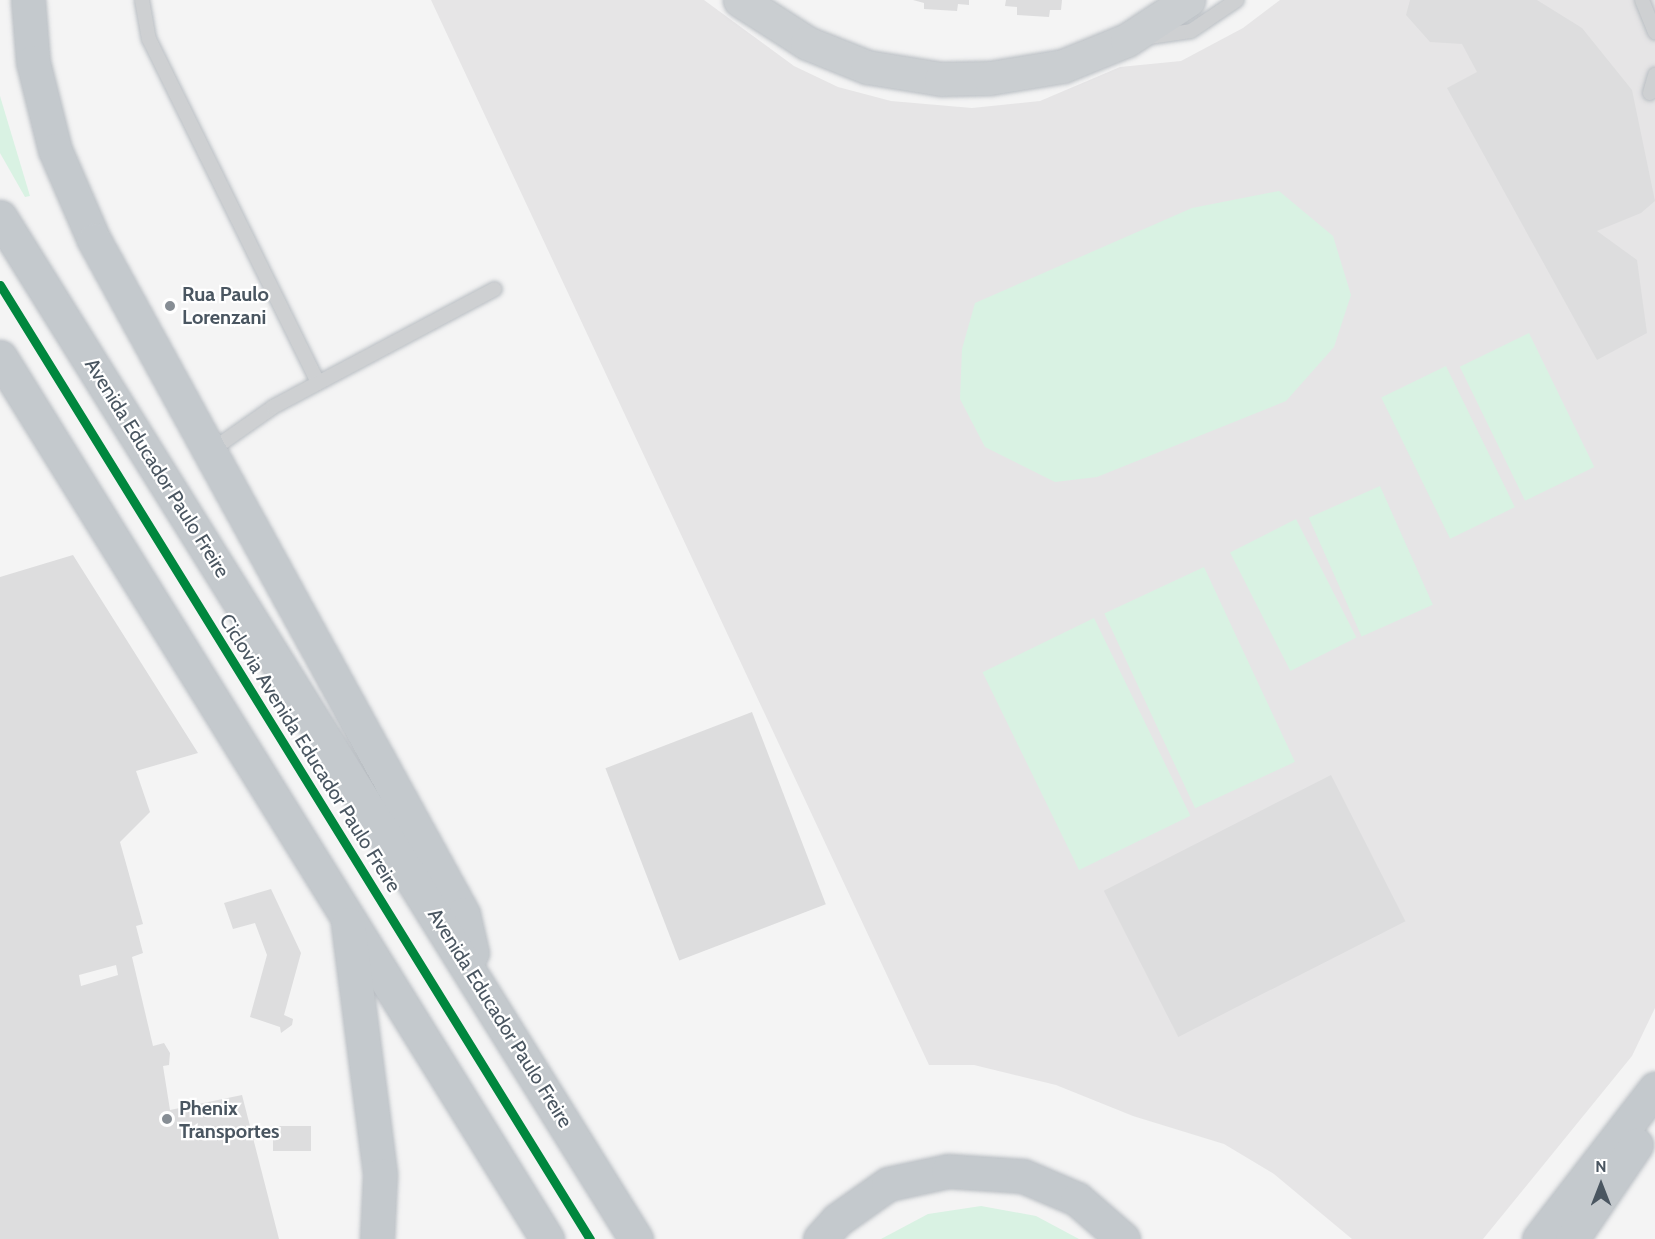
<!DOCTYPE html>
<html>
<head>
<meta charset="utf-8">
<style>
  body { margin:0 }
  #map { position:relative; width:1655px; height:1239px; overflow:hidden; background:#f4f4f4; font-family:Cabin,sans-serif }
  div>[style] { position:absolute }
  .education>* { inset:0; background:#e6e5e6 }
  .green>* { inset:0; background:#d9f2e3; transform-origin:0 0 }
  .building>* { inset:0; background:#ddddde; transform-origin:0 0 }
  .roads { filter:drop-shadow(0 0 2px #b9bec3) drop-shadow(0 0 2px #b9bec3) }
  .service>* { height:14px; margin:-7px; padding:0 7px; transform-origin:7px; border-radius:7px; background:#ced0d2 }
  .primary>* { height:33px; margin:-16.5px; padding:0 16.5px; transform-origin:16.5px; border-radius:16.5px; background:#caced1 }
  .trunk>* { height:33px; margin:-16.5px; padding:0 16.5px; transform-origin:16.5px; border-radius:16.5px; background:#c4c9cd }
  .cycleway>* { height:9px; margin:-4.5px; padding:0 4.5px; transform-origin:4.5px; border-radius:4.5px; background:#00873e }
  .dots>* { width:16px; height:16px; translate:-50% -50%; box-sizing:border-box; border:3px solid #fff; border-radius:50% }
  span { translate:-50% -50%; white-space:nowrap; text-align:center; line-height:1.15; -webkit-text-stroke:4.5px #fff; paint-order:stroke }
  .poi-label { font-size:20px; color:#4a5661; font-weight:700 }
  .left { translate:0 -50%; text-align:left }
  .street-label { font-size:20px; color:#4a5661 }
  .north { position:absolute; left:1571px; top:1155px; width:60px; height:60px; -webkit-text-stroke:4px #fff; paint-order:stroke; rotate:0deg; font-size:16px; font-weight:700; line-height:24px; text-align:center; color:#4a5661 }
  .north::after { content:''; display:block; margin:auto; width:21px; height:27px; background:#4a5661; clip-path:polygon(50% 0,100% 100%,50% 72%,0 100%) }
</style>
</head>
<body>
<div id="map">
  <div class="education">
    <i style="clip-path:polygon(431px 0,704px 0,794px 66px,838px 87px,891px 101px,972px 108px,1040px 101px,1120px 67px,1181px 61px,1243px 28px,1280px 0,1655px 0,1655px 1008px,1632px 1056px,1483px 1239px,1352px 1239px,1274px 1174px,1224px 1144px,1133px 1116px,1056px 1085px,974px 1065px,929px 1065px)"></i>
  </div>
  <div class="green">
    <i style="clip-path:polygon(0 96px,30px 196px,25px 197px,0 153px)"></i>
    <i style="clip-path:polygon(1279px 191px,1333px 236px,1351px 295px,1334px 347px,1286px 401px,1097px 477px,1055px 482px,985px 447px,960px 399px,962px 349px,975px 303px,1192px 208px)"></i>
    <i style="left:1529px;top:333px;width:149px;height:77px;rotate:64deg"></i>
    <i style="left:1446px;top:366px;width:157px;height:72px;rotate:64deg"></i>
    <i style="left:1380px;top:486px;width:130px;height:78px;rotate:66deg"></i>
    <i style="left:1296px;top:519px;width:133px;height:74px;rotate:63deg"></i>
    <i style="left:1204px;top:567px;width:215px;height:110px;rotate:65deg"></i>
    <i style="left:1094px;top:618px;width:220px;height:124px;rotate:64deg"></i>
    <i style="clip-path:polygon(981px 1206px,1036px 1216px,1079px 1239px,881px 1239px,928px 1214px)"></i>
  </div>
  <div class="building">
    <i style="clip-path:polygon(913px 0,969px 0,969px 5px,958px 4px,957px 11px,924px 9px,924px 3px)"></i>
    <i style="clip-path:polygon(1006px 0,1062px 0,1061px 10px,1050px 10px,1049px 17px,1017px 15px,1017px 7px,1005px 6px)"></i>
    <i style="clip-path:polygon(1410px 0,1537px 0,1582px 28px,1632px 90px,1655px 201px,1641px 213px,1597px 231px,1637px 260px,1647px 333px,1597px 360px,1447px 88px,1477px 72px,1462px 44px,1430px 42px,1406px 15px)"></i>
    <i style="clip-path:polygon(evenodd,73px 555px,198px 753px,136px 771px,150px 812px,120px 842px,143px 924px,136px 926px,143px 953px,132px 957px,153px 1046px,164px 1043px,170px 1053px,169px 1065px,163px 1066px,170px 1110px,242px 1095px,279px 1239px,0 1239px,0 577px,73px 555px,116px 965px,118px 975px,81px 986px,79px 975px,116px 965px)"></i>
    <i style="left:752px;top:712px;width:206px;height:157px;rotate:69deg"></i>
    <i style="left:1331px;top:775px;width:164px;height:255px;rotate:63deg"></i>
    <i style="clip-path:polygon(271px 889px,301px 953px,284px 1015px,293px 1019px,292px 1025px,281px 1033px,280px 1027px,250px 1017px,267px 955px,255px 923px,233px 929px,224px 903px)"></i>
    <i style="left:273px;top:1126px;width:38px;height:25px"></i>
  </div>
  <div class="roads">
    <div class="service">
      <i style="left:142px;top:0;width:40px;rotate:80deg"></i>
      <i style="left:149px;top:39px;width:383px;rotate:63.8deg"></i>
      <i style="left:1642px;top:0;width:35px;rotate:68deg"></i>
      <i style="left:1150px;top:37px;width:41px;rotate:-8.3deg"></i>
      <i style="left:1191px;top:31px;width:55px;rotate:-34deg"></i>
      <i style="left:1650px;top:93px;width:19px;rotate:-74deg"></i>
      <i style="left:209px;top:452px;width:78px;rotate:-35.1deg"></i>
      <i style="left:273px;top:407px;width:251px;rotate:-28deg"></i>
    </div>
    <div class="primary">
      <i style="left:740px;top:0;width:80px;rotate:32.7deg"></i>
      <i style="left:807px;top:43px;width:65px;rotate:21.8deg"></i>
      <i style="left:867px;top:67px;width:75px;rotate:9.2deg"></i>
      <i style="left:941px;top:79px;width:49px;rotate:-1.2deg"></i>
      <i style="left:990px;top:78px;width:74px;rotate:-9.3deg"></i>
      <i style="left:1063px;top:66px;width:69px;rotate:-22.1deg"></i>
      <i style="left:1127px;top:40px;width:73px;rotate:-33.3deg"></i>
    </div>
    <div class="trunk">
      <i style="left:28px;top:0;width:62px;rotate:85.4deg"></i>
      <i style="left:33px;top:62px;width:91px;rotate:76deg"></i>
      <i style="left:55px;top:150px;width:98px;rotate:66.6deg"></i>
      <i style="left:94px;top:240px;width:768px;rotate:61.3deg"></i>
      <i style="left:463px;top:914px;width:40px;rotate:77deg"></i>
      <i style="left:0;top:217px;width:1204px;rotate:58.11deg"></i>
      <i style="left:0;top:357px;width:1038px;rotate:58.19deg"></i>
      <i style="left:348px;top:924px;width:253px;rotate:82.7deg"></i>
      <i style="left:380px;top:1175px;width:64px;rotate:92.7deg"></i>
      <i style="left:820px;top:1239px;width:25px;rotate:-48deg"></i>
      <i style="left:837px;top:1220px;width:62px;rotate:-35.2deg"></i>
      <i style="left:888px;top:1184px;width:61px;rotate:-12.2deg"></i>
      <i style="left:948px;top:1171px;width:75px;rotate:3.8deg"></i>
      <i style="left:1023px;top:1176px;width:59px;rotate:23.1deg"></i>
      <i style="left:1077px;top:1199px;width:61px;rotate:41deg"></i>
      <i style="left:1539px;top:1239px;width:190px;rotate:-52.3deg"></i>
      <i style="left:1572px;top:1239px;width:114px;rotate:-55.8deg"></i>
    </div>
  </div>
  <div class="cycleway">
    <i style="left:0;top:285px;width:1122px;rotate:58.27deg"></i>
  </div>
  <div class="dots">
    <i style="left:170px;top:306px;background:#868d94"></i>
    <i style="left:167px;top:1119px;background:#868d94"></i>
  </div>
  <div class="poi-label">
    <span class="left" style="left:182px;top:306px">Rua Paulo<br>Lorenzani</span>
    <span class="left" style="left:179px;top:1120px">Phenix<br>Transportes</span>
  </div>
  <div class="street-label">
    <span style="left:157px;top:468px;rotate:58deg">Avenida Educador Paulo Freire</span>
    <span style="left:310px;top:753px;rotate:58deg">Ciclovia Avenida Educador Paulo Freire</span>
    <span style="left:500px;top:1018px;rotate:58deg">Avenida Educador Paulo Freire</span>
  </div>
  <div class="north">N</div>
</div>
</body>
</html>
